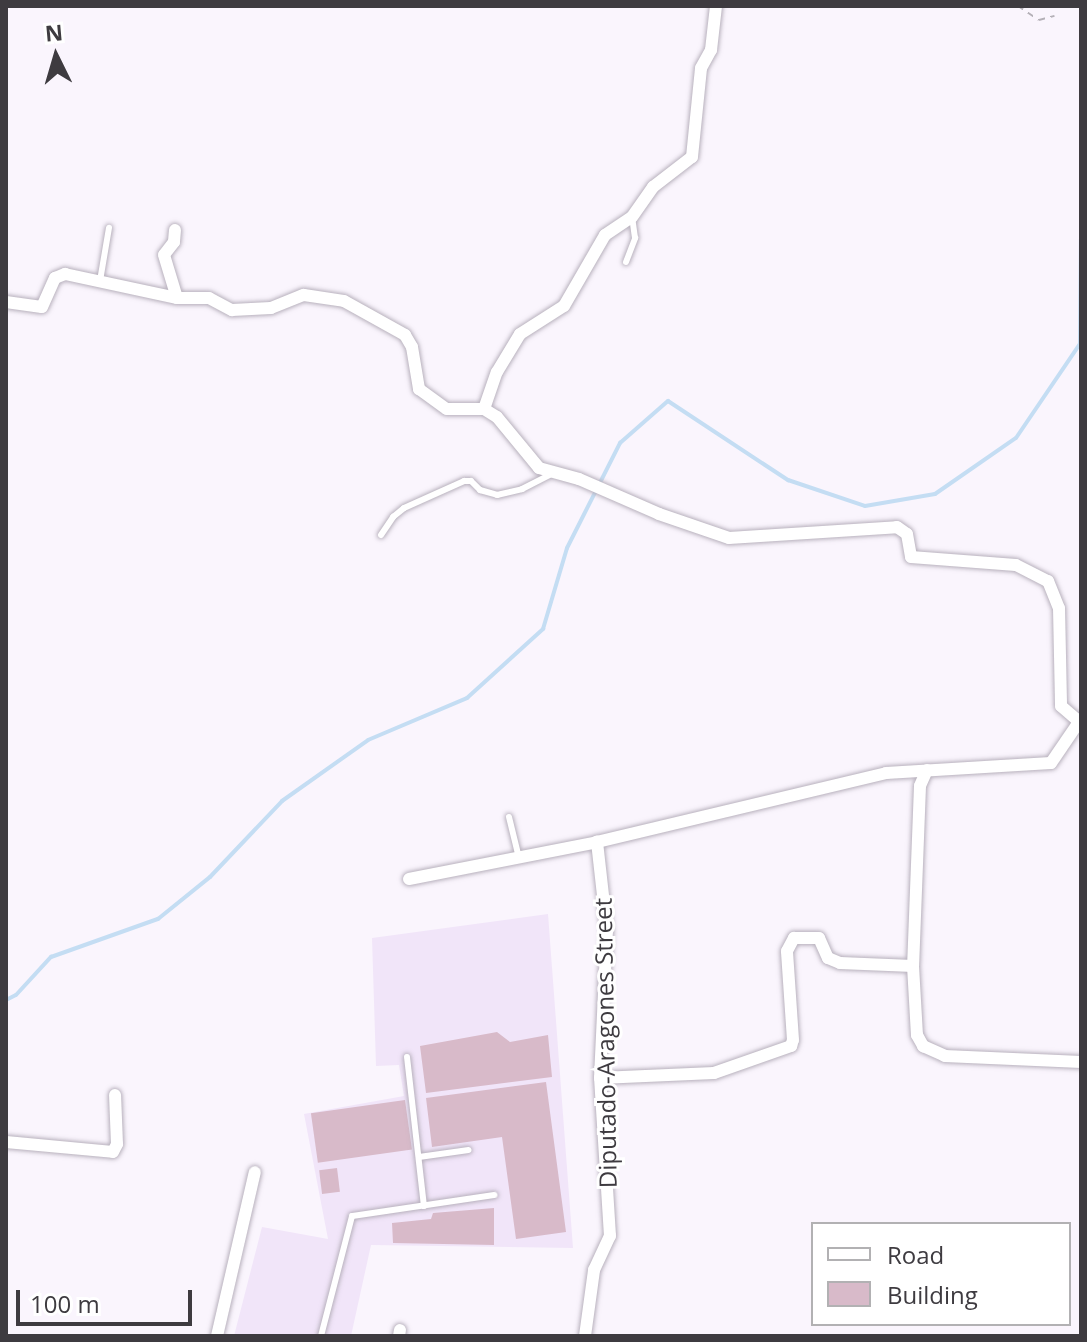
<!DOCTYPE html>
<html>
<head>
<meta charset="utf-8">
<style>
  body { margin:0 }
  #map { position:relative; width:1087px; height:1342px; overflow:hidden; background:#faf5fd; font-family:"Open Sans",sans-serif }
  div>[style] { position:absolute }
  .built>* { inset:0; background:#f1e5f9 }
  .stream>* { height:4px; margin:-2px; padding:0 2px; transform-origin:2px; border-radius:2px; background:#c4ddf3 }
  .building>* { inset:0; background:#d8bac9; transform-origin:0 0 }
  .path>* { height:2px; margin-top:-1px; transform-origin:0; background:repeating-linear-gradient(90deg,#b4b0b7 0 6px,transparent 0 12px) }
  .roads { filter:drop-shadow(0 0 2px #b8b1bd) drop-shadow(0 0 2px #b8b1bd) }
  .lane>* { height:6px; margin:-3px; padding:0 3px; transform-origin:3px; border-radius:3px; background:#fff }
  .street>* { height:12px; margin:-6px; padding:0 6px; transform-origin:6px; border-radius:6px; background:#fff }
  span { translate:-50% -50%; white-space:nowrap; text-align:center; line-height:1.15; -webkit-text-stroke:6px #fff; paint-order:stroke }
  .street-label { font-size:24px; color:#3e3b40 }
  .frame { position:absolute; inset:0; border:8px solid #3e3b40; pointer-events:none }
  .legend { position:absolute; left:811px; top:1222px; width:260px; height:104px; box-sizing:border-box; background:#fff; border:2px solid #b2b1b3; margin:0; padding:10px 14px; list-style:none; font-size:24px; color:#3e3b40 }
  .legend li { display:flex; align-items:center; gap:16px; height:40px }
  .legend b { width:40px; border:2px solid #b2b1b3 }
  .north { position:absolute; left:16px; top:16px; width:80px; height:80px; -webkit-text-stroke:6px #fff; paint-order:stroke; rotate:355deg; font-size:22px; font-weight:700; line-height:32px; text-align:center; color:#3e3b40 }
  .north::after { content:''; display:block; margin:auto; width:28px; height:36px; background:#3e3b40; clip-path:polygon(50% 0,100% 100%,50% 72%,0 100%) }
  .scale { position:absolute; left:16px; top:1290px; width:176px; height:36px; box-sizing:border-box; border:4px solid #3e3b40; border-top:0; padding-left:10px; font-size:24px; line-height:28px; white-space:nowrap; color:#3e3b40; -webkit-text-stroke:6px #fff; paint-order:stroke }
</style>
</head>
<body>
<div id="map">
  <div class="built">
    <i style="clip-path:polygon(548px 914px,573px 1248px,371px 1245px,351px 1336px,234px 1336px,262px 1227px,328px 1239px,304px 1114px,404px 1096px,399px 1065px,376px 1066px,372px 938px)"></i>
  </div>
  <div class="stream">
    <i style="left:6px;top:1000px;width:11px;rotate:-27deg"></i>
    <i style="left:16px;top:995px;width:52px;rotate:-47.4deg"></i>
    <i style="left:51px;top:957px;width:114px;rotate:-19.6deg"></i>
    <i style="left:158px;top:919px;width:67px;rotate:-38.9deg"></i>
    <i style="left:210px;top:877px;width:105px;rotate:-46.5deg"></i>
    <i style="left:282px;top:801px;width:105px;rotate:-35.3deg"></i>
    <i style="left:368px;top:740px;width:108px;rotate:-23deg"></i>
    <i style="left:467px;top:698px;width:103px;rotate:-42.2deg"></i>
    <i style="left:543px;top:629px;width:84px;rotate:-73.5deg"></i>
    <i style="left:567px;top:548px;width:118px;rotate:-63.2deg"></i>
    <i style="left:620px;top:443px;width:64px;rotate:-41.2deg"></i>
    <i style="left:668px;top:401px;width:144px;rotate:33.4deg"></i>
    <i style="left:788px;top:480px;width:81px;rotate:18.7deg"></i>
    <i style="left:865px;top:506px;width:71px;rotate:-9.7deg"></i>
    <i style="left:935px;top:494px;width:98px;rotate:-34.7deg"></i>
    <i style="left:1016px;top:438px;width:114px;rotate:-55.8deg"></i>
    <i style="left:1080px;top:344px;width:105px;rotate:-89.5deg"></i>
  </div>
  <div class="building">
    <i style="clip-path:polygon(497px 1032px,510px 1042px,548px 1035px,552px 1077px,426px 1093px,420px 1046px)"></i>
    <i style="clip-path:polygon(546px 1082px,566px 1232px,516px 1239px,502px 1137px,432px 1147px,426px 1098px)"></i>
    <i style="left:405px;top:1100px;width:50px;height:95px;rotate:82deg"></i>
    <i style="left:337px;top:1168px;width:24px;height:18px;rotate:83deg"></i>
    <i style="clip-path:polygon(494px 1208px,494px 1245px,393px 1243px,392px 1223px,431px 1219px,433px 1213px)"></i>
  </div>
  <div class="path">
    <i style="left:1018px;top:6px;width:25px;rotate:34deg"></i>
    <i style="left:1039px;top:20px;width:16px;rotate:-15deg"></i>
  </div>
  <div class="roads">
    <div class="lane">
      <i style="left:626px;top:262px;width:26px;rotate:-69deg"></i>
      <i style="left:635px;top:238px;width:21px;rotate:-98deg"></i>
      <i style="left:100px;top:281px;width:54px;rotate:-80.4deg"></i>
      <i style="left:381px;top:535px;width:22px;rotate:-56deg"></i>
      <i style="left:393px;top:517px;width:14px;rotate:-39deg"></i>
      <i style="left:404px;top:508px;width:66px;rotate:-24.2deg"></i>
      <i style="left:464px;top:481px;width:7px"></i>
      <i style="left:471px;top:481px;width:13px;rotate:45deg"></i>
      <i style="left:480px;top:490px;width:18px;rotate:16deg"></i>
      <i style="left:497px;top:495px;width:26px;rotate:-13deg"></i>
      <i style="left:522px;top:489px;width:35px;rotate:-27deg"></i>
      <i style="left:509px;top:817px;width:42px;rotate:76.3deg"></i>
      <i style="left:407px;top:1057px;width:150px;rotate:83.5deg"></i>
      <i style="left:419px;top:1157px;width:50px;rotate:-8deg"></i>
      <i style="left:321px;top:1336px;width:124px;rotate:-75.5deg"></i>
      <i style="left:352px;top:1216px;width:144px;rotate:-8.4deg"></i>
    </div>
    <div class="street">
      <i style="left:175px;top:230px;width:12px;rotate:95deg"></i>
      <i style="left:174px;top:242px;width:16px;rotate:128deg"></i>
      <i style="left:164px;top:255px;width:45px;rotate:73.2deg"></i>
      <i style="left:6px;top:302px;width:36px;rotate:8deg"></i>
      <i style="left:42px;top:307px;width:32px;rotate:-66deg"></i>
      <i style="left:55px;top:278px;width:11px;rotate:-22deg"></i>
      <i style="left:65px;top:274px;width:115px;rotate:12.1deg"></i>
      <i style="left:177px;top:298px;width:32px"></i>
      <i style="left:209px;top:298px;width:26px;rotate:28deg"></i>
      <i style="left:232px;top:310px;width:39px;rotate:-3deg"></i>
      <i style="left:271px;top:308px;width:35px;rotate:-22deg"></i>
      <i style="left:304px;top:295px;width:40px;rotate:8.5deg"></i>
      <i style="left:344px;top:301px;width:70px;rotate:29.1deg"></i>
      <i style="left:405px;top:335px;width:14px;rotate:60deg"></i>
      <i style="left:412px;top:347px;width:43px;rotate:80.5deg"></i>
      <i style="left:419px;top:389px;width:34px;rotate:36deg"></i>
      <i style="left:447px;top:409px;width:37px"></i>
      <i style="left:484px;top:409px;width:15px;rotate:32deg"></i>
      <i style="left:497px;top:417px;width:66px;rotate:50.5deg"></i>
      <i style="left:539px;top:468px;width:41px;rotate:15.4deg"></i>
      <i style="left:579px;top:479px;width:87px;rotate:23.6deg"></i>
      <i style="left:659px;top:514px;width:74px;rotate:18.9deg"></i>
      <i style="left:729px;top:538px;width:168px;rotate:-3.7deg"></i>
      <i style="left:897px;top:527px;width:12px;rotate:35deg"></i>
      <i style="left:907px;top:534px;width:23px;rotate:80deg"></i>
      <i style="left:911px;top:557px;width:105px;rotate:4.4deg"></i>
      <i style="left:1016px;top:565px;width:36px;rotate:27deg"></i>
      <i style="left:1048px;top:581px;width:29px;rotate:68deg"></i>
      <i style="left:1059px;top:608px;width:98px;rotate:88.8deg"></i>
      <i style="left:1061px;top:706px;width:23px;rotate:41deg"></i>
      <i style="left:484px;top:409px;width:39px;rotate:-71deg"></i>
      <i style="left:497px;top:372px;width:44px;rotate:-58.8deg"></i>
      <i style="left:520px;top:334px;width:52px;rotate:-32.5deg"></i>
      <i style="left:564px;top:306px;width:82px;rotate:-60deg"></i>
      <i style="left:605px;top:235px;width:32px;rotate:-34deg"></i>
      <i style="left:632px;top:217px;width:37px;rotate:-55deg"></i>
      <i style="left:653px;top:187px;width:49px;rotate:-37.6deg"></i>
      <i style="left:692px;top:157px;width:89px;rotate:-84.2deg"></i>
      <i style="left:701px;top:68px;width:21px;rotate:-61deg"></i>
      <i style="left:711px;top:50px;width:44px;rotate:-83.5deg"></i>
      <i style="left:927px;top:770px;width:17px;rotate:114deg"></i>
      <i style="left:920px;top:786px;width:180px;rotate:92.2deg"></i>
      <i style="left:913px;top:966px;width:69px;rotate:86.7deg"></i>
      <i style="left:917px;top:1035px;width:13px;rotate:61deg"></i>
      <i style="left:923px;top:1046px;width:24px;rotate:24deg"></i>
      <i style="left:945px;top:1056px;width:136px;rotate:2.5deg"></i>
      <i style="left:409px;top:879px;width:192px;rotate:-11.1deg"></i>
      <i style="left:597px;top:842px;width:297px;rotate:-13.4deg"></i>
      <i style="left:886px;top:773px;width:165px;rotate:-3.5deg"></i>
      <i style="left:1051px;top:763px;width:53px;rotate:-55.7deg"></i>
      <i style="left:600px;top:1078px;width:114px;rotate:-2.5deg"></i>
      <i style="left:714px;top:1073px;width:82px;rotate:-19.3deg"></i>
      <i style="left:791px;top:1046px;width:6px;rotate:-72deg"></i>
      <i style="left:793px;top:1040px;width:89px;rotate:-93.9deg"></i>
      <i style="left:787px;top:951px;width:15px;rotate:-62deg"></i>
      <i style="left:794px;top:938px;width:25px"></i>
      <i style="left:819px;top:938px;width:22px;rotate:66deg"></i>
      <i style="left:828px;top:958px;width:13px;rotate:23deg"></i>
      <i style="left:840px;top:963px;width:73px;rotate:2.4deg"></i>
      <i style="left:6px;top:1142px;width:107px;rotate:5.3deg"></i>
      <i style="left:113px;top:1152px;width:9px;rotate:-63deg"></i>
      <i style="left:117px;top:1144px;width:49px;rotate:-92.3deg"></i>
      <i style="left:217px;top:1336px;width:168px;rotate:-77deg"></i>
      <i style="left:399px;top:1336px;width:6px;rotate:-81deg"></i>
      <i style="left:585px;top:1336px;width:67px;rotate:-82.2deg"></i>
      <i style="left:594px;top:1270px;width:38px;rotate:-65deg"></i>
      <i style="left:610px;top:1236px;width:158px;rotate:-93.6deg"></i>
      <i style="left:600px;top:1078px;width:147px;rotate:-87.3deg"></i>
      <i style="left:607px;top:931px;width:90px;rotate:-96.4deg"></i>
    </div>
  </div>
  <div class="street-label">
    <span style="left:605px;top:1043px;rotate:-91deg">Diputado-Aragones Street</span>
  </div>
  <div class="frame"></div>
  <ul class="legend">
  <li><b style="height:10px;background:#fff"></b>Road</li>
  <li><b style="height:22px;background:#d8bac9"></b>Building</li>
  </ul>
  <div class="north">N</div>
  <div class="scale">100 m</div>
</div>
</body>
</html>
